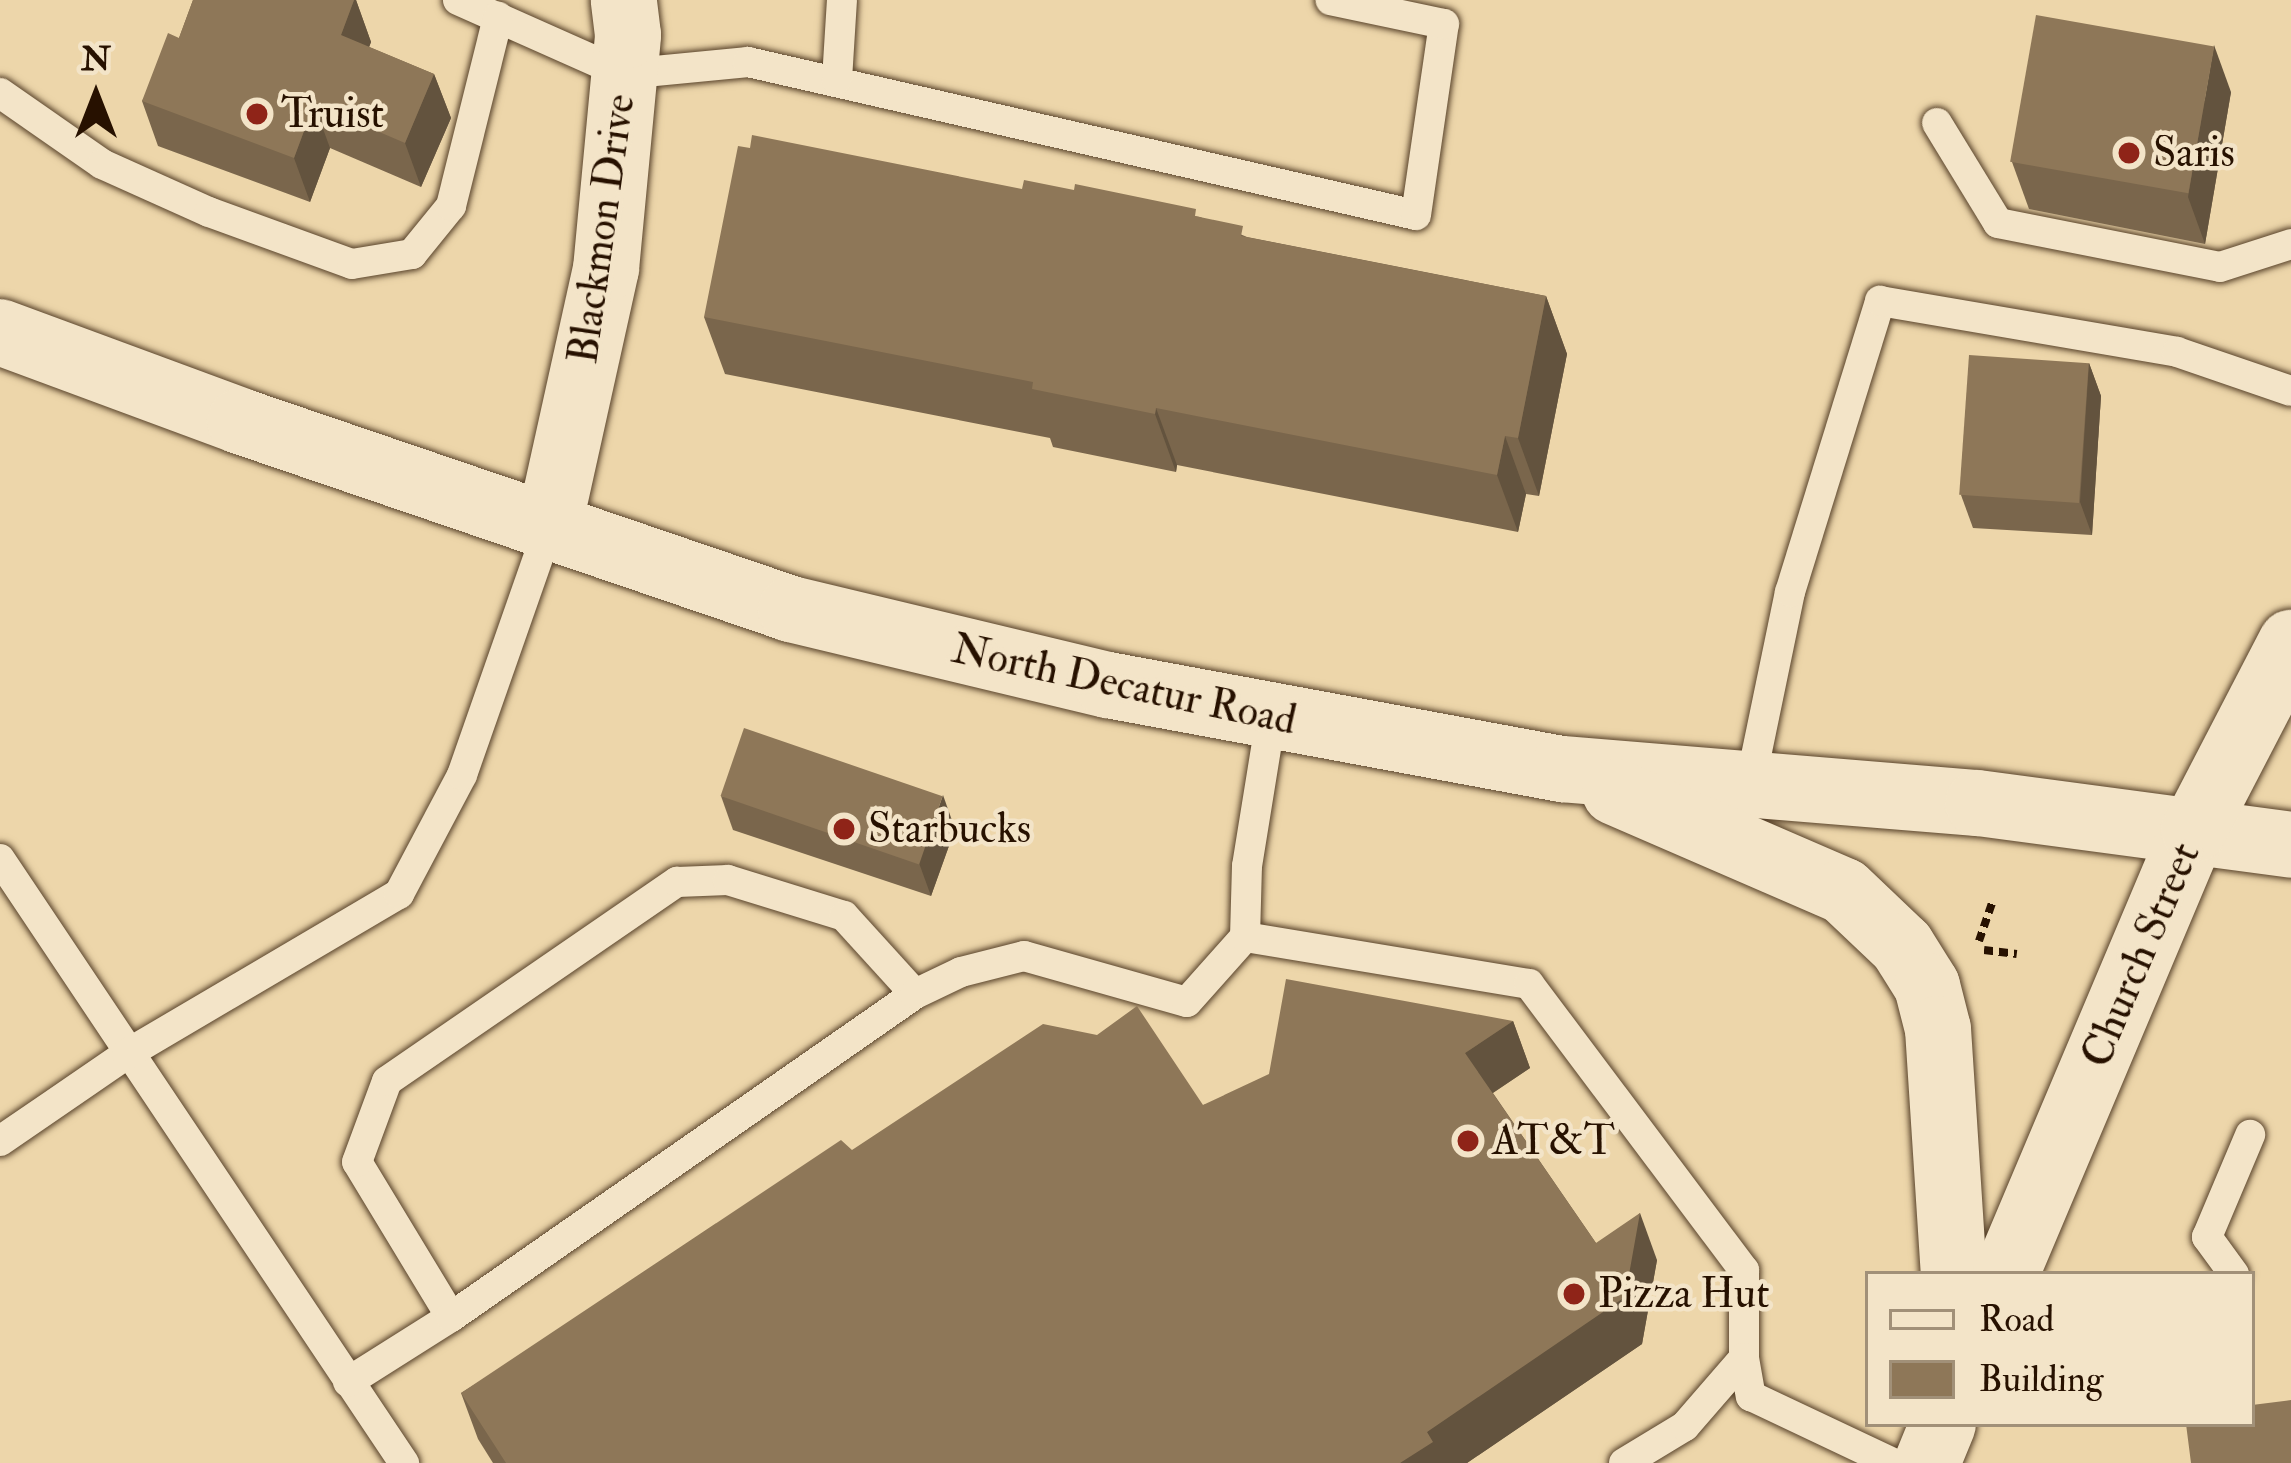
<!DOCTYPE html>
<html>
<head>
<meta charset="utf-8">
<style>
  body { margin:0 }
  #map { position:relative; width:2291px; height:1463px; overflow:hidden; background:#edd6aa; font-family:"IM FELL Double Pica",serif }
  div>[style] { position:absolute }
  .path>* { height:8px; margin-top:-4px; transform-origin:0; background:repeating-linear-gradient(90deg,#271100 0 9px,transparent 0 15px) }
  .roads { filter:drop-shadow(0 0 3px #58422a) drop-shadow(0 0 3px #58422a) }
  .service>* { height:30px; margin:-15px; padding:0 15px; transform-origin:15px; border-radius:15px; background:#f3e4c8 }
  .tertiary>* { height:66px; margin:-33px; padding:0 33px; transform-origin:33px; border-radius:33px; background:#f3e4c8 }
  .secondary>* { height:66px; margin:-33px; padding:0 33px; transform-origin:33px; border-radius:33px; background:#f3e4c8 }
  .wall>* { inset:0; background:#7a664c }
  .shaded-wall>* { inset:0; background:#63533e }
  .building>* { inset:0; background:#8e7758; transform-origin:0 0 }
  .dots>* { width:33px; height:33px; translate:-50% -50%; box-sizing:border-box; border:6px solid #f3e4c8; border-radius:50% }
  span { translate:-50% -50%; white-space:nowrap; text-align:center; line-height:1.15; -webkit-text-stroke:9px #f3e4c8; paint-order:stroke }
  .poi-label { font-size:42px; color:#271100 }
  .left { translate:0 -50%; text-align:left }
  .street-label { font-size:42px; color:#271100 }
  .legend { position:absolute; left:1865px; top:1271px; width:390px; height:156px; box-sizing:border-box; background:#f3e4c8; border:3px solid #a19078; margin:0; padding:15px 21px; list-style:none; font-size:36px; color:#271100 }
  .legend li { display:flex; align-items:center; gap:24px; height:60px }
  .legend b { width:60px; border:3px solid #a19078 }
  .north { position:absolute; left:36px; top:36px; width:120px; height:120px; -webkit-text-stroke:9px #f3e4c8; paint-order:stroke; rotate:0deg; font-size:33px; font-weight:700; line-height:48px; text-align:center; color:#271100 }
  .north::after { content:''; display:block; margin:auto; width:42px; height:54px; background:#271100; clip-path:polygon(50% 0,100% 100%,50% 72%,0 100%) }
</style>
</head>
<body>
<div id="map">
  <div class="path">
    <i style="left:1979px;top:941px;width:40px;rotate:-71.1deg"></i>
    <i style="left:1984px;top:950px;width:33px;rotate:7deg"></i>
  </div>
  <div class="roads">
    <div class="service">
      <i style="left:458px;top:0;width:182px;rotate:24deg"></i>
      <i style="left:624px;top:74px;width:125px;rotate:-5.5deg"></i>
      <i style="left:748px;top:62px;width:685px;rotate:12.9deg"></i>
      <i style="left:1416px;top:215px;width:193px;rotate:-81.7deg"></i>
      <i style="left:1444px;top:24px;width:116px;rotate:-168.1deg"></i>
      <i style="left:837px;top:79px;width:79px;rotate:-86.4deg"></i>
      <i style="left:0;top:93px;width:124px;rotate:34.8deg"></i>
      <i style="left:102px;top:164px;width:117px;rotate:24.2deg"></i>
      <i style="left:209px;top:212px;width:152px;rotate:20deg"></i>
      <i style="left:352px;top:264px;width:61px;rotate:-9.5deg"></i>
      <i style="left:412px;top:254px;width:62px;rotate:-50.9deg"></i>
      <i style="left:451px;top:206px;width:195px;rotate:-76deg"></i>
      <i style="left:1937px;top:123px;width:117px;rotate:58.6deg"></i>
      <i style="left:1998px;top:223px;width:226px;rotate:11.2deg"></i>
      <i style="left:2220px;top:267px;width:75px;rotate:-17.9deg"></i>
      <i style="left:1750px;top:785px;width:197px;rotate:-78.3deg"></i>
      <i style="left:1790px;top:592px;width:305px;rotate:-72.8deg"></i>
      <i style="left:1880px;top:301px;width:301px;rotate:9.7deg"></i>
      <i style="left:2177px;top:352px;width:120px;rotate:18.9deg"></i>
      <i style="left:0;top:859px;width:727px;rotate:56.22deg"></i>
      <i style="left:1245px;top:937px;width:288px;rotate:9.4deg"></i>
      <i style="left:1529px;top:984px;width:358px;rotate:53.1deg"></i>
      <i style="left:1744px;top:1270px;width:88px;rotate:90deg"></i>
      <i style="left:1744px;top:1358px;width:39px;rotate:80deg"></i>
      <i style="left:1751px;top:1396px;width:157px;rotate:25.3deg"></i>
      <i style="left:0;top:1141px;width:154px;rotate:-34.4deg"></i>
      <i style="left:127px;top:1054px;width:316px;rotate:-30.5deg"></i>
      <i style="left:399px;top:894px;width:135px;rotate:-62.1deg"></i>
      <i style="left:462px;top:775px;width:264px;rotate:-70.7deg"></i>
      <i style="left:2234px;top:1274px;width:46px;rotate:-126.1deg"></i>
      <i style="left:2207px;top:1237px;width:111px;rotate:-67.1deg"></i>
      <i style="left:451px;top:1317px;width:181px;rotate:-121.2deg"></i>
      <i style="left:357px;top:1162px;width:86px;rotate:-69.7deg"></i>
      <i style="left:387px;top:1081px;width:352px;rotate:-34.5deg"></i>
      <i style="left:677px;top:882px;width:51px;rotate:-2.2deg"></i>
      <i style="left:728px;top:880px;width:121px;rotate:17.2deg"></i>
      <i style="left:844px;top:916px;width:105px;rotate:47.7deg"></i>
      <i style="left:348px;top:1382px;width:122px;rotate:-32.3deg"></i>
      <i style="left:451px;top:1317px;width:565px;rotate:-34.84deg"></i>
      <i style="left:915px;top:994px;width:51px;rotate:-25.6deg"></i>
      <i style="left:961px;top:972px;width:65px;rotate:-14.3deg"></i>
      <i style="left:1024px;top:956px;width:169px;rotate:15.8deg"></i>
      <i style="left:1187px;top:1002px;width:87px;rotate:-48.3deg"></i>
      <i style="left:1245px;top:937px;width:71px;rotate:-88.4deg"></i>
      <i style="left:1247px;top:866px;width:150px;rotate:-80.8deg"></i>
      <i style="left:1624px;top:1463px;width:71px;rotate:-31.2deg"></i>
      <i style="left:1685px;top:1426px;width:90px;rotate:-49.1deg"></i>
    </div>
    <div class="tertiary">
      <i style="left:549px;top:526px;width:263px;rotate:-77.5deg"></i>
      <i style="left:606px;top:269px;width:235px;rotate:-84.6deg"></i>
      <i style="left:628px;top:35px;width:35px;rotate:-97deg"></i>
    </div>
    <div class="secondary">
      <i style="left:0;top:332px;width:256px;rotate:20.3deg"></i>
      <i style="left:240px;top:421px;width:582px;rotate:18.84deg"></i>
      <i style="left:791px;top:609px;width:326px;rotate:13.5deg"></i>
      <i style="left:1108px;top:685px;width:462px;rotate:10.5deg"></i>
      <i style="left:1562px;top:769px;width:417px;rotate:4.7deg"></i>
      <i style="left:1978px;top:803px;width:316px;rotate:7.6deg"></i>
      <i style="left:1615px;top:792px;width:249px;rotate:23.4deg"></i>
      <i style="left:1844px;top:891px;width:80px;rotate:43.5deg"></i>
      <i style="left:1902px;top:946px;width:47px;rotate:58deg"></i>
      <i style="left:1927px;top:986px;width:44px;rotate:75.7deg"></i>
      <i style="left:1938px;top:1029px;width:246px;rotate:86.3deg"></i>
      <i style="left:2006px;top:1274px;width:482px;rotate:-67.1deg"></i>
      <i style="left:2194px;top:830px;width:211px;rotate:-62.6deg"></i>
      <i style="left:1927px;top:1463px;width:42px;rotate:-67.7deg"></i>
    </div>
  </div>
  <div class="wall">
    <i style="clip-path:polygon(193px 0,356px 0,371px 42px,369px 47px,434px 74px,451px 118px,421px 187px,330px 148px,310px 202px,158px 146px,142px 101px,179px 38px)"></i>
    <i style="clip-path:polygon(2231px 92px,2205px 244px,2029px 209px,2012px 162px)"></i>
    <i style="clip-path:polygon(1022px 189px,1200px 217px,1247px 237px,1546px 296px,1567px 354px,1539px 496px,1526px 494px,1518px 532px,1177px 465px,1176px 472px,1053px 447px,1050px 438px,725px 374px,704px 317px)"></i>
    <i style="clip-path:polygon(2089px 363px,2101px 396px,2092px 535px,1973px 528px,1961px 495px)"></i>
    <i style="clip-path:polygon(721px 796px,955px 829px,931px 896px,733px 830px)"></i>
    <i style="clip-path:polygon(1513px 1021px,1530px 1068px,1493px 1093px,1596px 1243px,1657px 1260px,1642px 1344px,1467px 1463px,493px 1463px,478px 1439px,461px 1393px,852px 1150px,1203px 1105px)"></i>
  </div>
  <div class="shaded-wall">
    <i style="clip-path:polygon(354px 0,356px 0,371px 42px,357px 79px,341px 35px)"></i>
    <i style="clip-path:polygon(2214px 45px,2231px 92px,2205px 244px,2188px 197px)"></i>
    <i style="clip-path:polygon(434px 74px,451px 118px,421px 187px,405px 143px)"></i>
    <i style="clip-path:polygon(314px 104px,330px 148px,310px 202px,294px 158px)"></i>
    <i style="clip-path:polygon(1546px 296px,1567px 354px,1539px 496px,1518px 438px)"></i>
    <i style="clip-path:polygon(2089px 363px,2101px 396px,2092px 535px,2080px 502px)"></i>
    <i style="clip-path:polygon(1156px 408px,1177px 465px,1176px 472px,1155px 414px)"></i>
    <i style="clip-path:polygon(1505px 436px,1526px 494px,1518px 532px,1497px 475px)"></i>
    <i style="clip-path:polygon(943px 795px,955px 829px,931px 896px,919px 863px)"></i>
    <i style="clip-path:polygon(1513px 1021px,1530px 1068px,1482px 1100px,1465px 1053px)"></i>
    <i style="clip-path:polygon(1640px 1213px,1657px 1260px,1642px 1344px,1467px 1463px,1400px 1463px,1427px 1432px)"></i>
  </div>
  <div class="building">
    <i style="clip-path:polygon(193px 0,354px 0,341px 35px,434px 74px,405px 143px,314px 104px,294px 158px,142px 101px,168px 33px,179px 38px)"></i>
    <i style="left:2036px;top:15px;width:181px;height:149px;rotate:10deg"></i>
    <i style="clip-path:polygon(752px 135px,1022px 189px,1024px 180px,1074px 190px,1075px 184px,1196px 209px,1195px 216px,1243px 226px,1241px 236px,1546px 296px,1518px 438px,1505px 436px,1497px 475px,1156px 408px,1155px 414px,1032px 389px,1033px 382px,704px 317px,738px 146px,750px 148px)"></i>
    <i style="left:1969px;top:355px;width:120px;height:140px;rotate:4deg"></i>
    <i style="left:744px;top:728px;width:210px;height:72px;rotate:19deg"></i>
    <i style="clip-path:polygon(1286px 979px,1513px 1021px,1465px 1053px,1596px 1243px,1640px 1213px,1625px 1297px,1427px 1432px,1433px 1442px,1400px 1463px,506px 1463px,461px 1393px,841px 1140px,852px 1150px,1043px 1024px,1097px 1035px,1137px 1006px,1203px 1105px,1269px 1074px)"></i>
    <i style="clip-path:polygon(2291px 1400px,2291px 1463px,2191px 1463px,2186px 1424px,2252px 1424px,2252px 1405px)"></i>
  </div>
  <div class="dots">
    <i style="left:257px;top:114px;background:#8f2418"></i>
    <i style="left:2129px;top:153px;background:#8f2418"></i>
    <i style="left:844px;top:829px;background:#8f2418"></i>
    <i style="left:1468px;top:1141px;background:#8f2418"></i>
    <i style="left:1574px;top:1294px;background:#8f2418"></i>
  </div>
  <div class="poi-label">
    <span class="left" style="left:281px;top:114px">Truist</span>
    <span class="left" style="left:2153px;top:153px">Saris</span>
    <span class="left" style="left:868px;top:829px">Starbucks</span>
    <span class="left" style="left:1492px;top:1141px">AT&amp;T</span>
    <span class="left" style="left:1598px;top:1294px">Pizza Hut</span>
  </div>
  <div class="street-label">
    <span style="left:602px;top:229px;rotate:-82deg">Blackmon Drive</span>
    <span style="left:1124px;top:685px;rotate:12deg">North Decatur Road</span>
    <span style="left:2141px;top:955px;rotate:-67deg">Church Street</span>
  </div>
  <ul class="legend">
  <li><b style="height:15px;background:#f3e4c8"></b>Road</li>
  <li><b style="height:33px;background:#8e7758"></b>Building</li>
  </ul>
  <div class="north">N</div>
</div>
</body>
</html>
